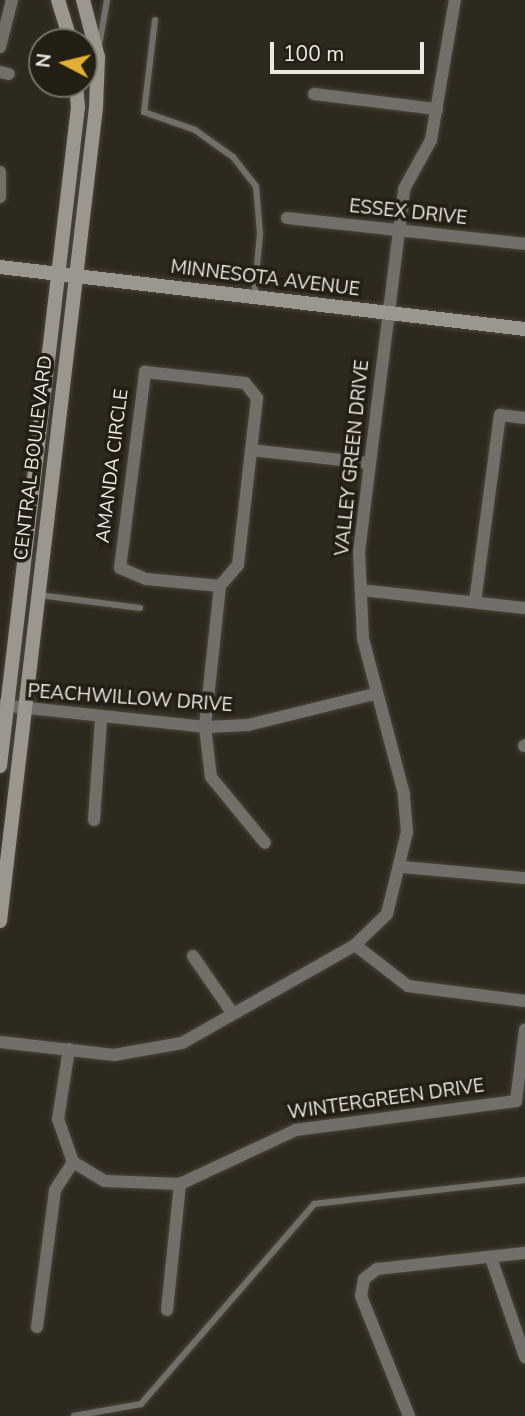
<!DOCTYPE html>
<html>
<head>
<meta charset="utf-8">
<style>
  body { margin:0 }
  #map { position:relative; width:525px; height:1416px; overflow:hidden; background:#2e291e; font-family:"Nunito Sans",sans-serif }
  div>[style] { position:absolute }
  .roads { filter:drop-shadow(0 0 2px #494439) drop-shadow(0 0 2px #494439) }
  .lane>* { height:6px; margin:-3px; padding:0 3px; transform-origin:3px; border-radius:3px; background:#726f6a }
  .street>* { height:12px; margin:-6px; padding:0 6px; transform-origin:6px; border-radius:6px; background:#726f6a }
  .secondary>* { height:14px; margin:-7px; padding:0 7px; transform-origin:7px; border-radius:7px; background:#9b978e }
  span { translate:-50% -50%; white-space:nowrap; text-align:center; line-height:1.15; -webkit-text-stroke:7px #241f14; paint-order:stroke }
  .street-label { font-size:19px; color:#ede9e2 }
  .north { position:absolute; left:28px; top:28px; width:70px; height:70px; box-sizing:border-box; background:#241f14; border:2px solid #747066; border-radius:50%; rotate:277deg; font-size:19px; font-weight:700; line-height:28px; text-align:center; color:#ede9e2 }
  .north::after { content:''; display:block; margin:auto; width:24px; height:32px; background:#e1af34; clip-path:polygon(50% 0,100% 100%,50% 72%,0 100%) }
  .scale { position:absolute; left:270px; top:42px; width:154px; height:32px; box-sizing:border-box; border:4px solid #ede9e2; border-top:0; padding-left:9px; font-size:21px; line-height:24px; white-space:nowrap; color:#ede9e2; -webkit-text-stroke:5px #241f14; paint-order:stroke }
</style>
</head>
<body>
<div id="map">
  <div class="roads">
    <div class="lane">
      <i style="left:155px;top:20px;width:93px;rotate:96.8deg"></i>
      <i style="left:144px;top:112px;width:54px;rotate:19.4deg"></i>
      <i style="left:195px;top:130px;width:47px;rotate:35.4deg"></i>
      <i style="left:233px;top:157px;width:37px;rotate:52deg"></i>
      <i style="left:256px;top:186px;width:48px;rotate:85.2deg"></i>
      <i style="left:260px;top:234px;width:62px;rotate:95.5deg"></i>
      <i style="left:99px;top:46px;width:47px;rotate:-80.1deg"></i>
      <i style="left:39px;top:595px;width:102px;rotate:7.3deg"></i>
      <i style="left:74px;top:1416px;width:68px;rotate:-10.2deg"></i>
      <i style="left:141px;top:1404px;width:264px;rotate:-49.1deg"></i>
      <i style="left:314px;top:1204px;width:212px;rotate:-6.5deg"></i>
    </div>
    <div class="street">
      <i style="left:0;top:47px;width:49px;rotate:-75.7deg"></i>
      <i style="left:0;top:72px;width:9px;rotate:13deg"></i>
      <i style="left:314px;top:94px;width:124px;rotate:7deg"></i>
      <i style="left:0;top:172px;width:25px;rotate:90deg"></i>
      <i style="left:287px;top:218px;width:239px;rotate:6.2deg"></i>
      <i style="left:251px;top:450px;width:118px;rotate:6.3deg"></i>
      <i style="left:220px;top:586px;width:74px;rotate:-174.6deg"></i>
      <i style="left:146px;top:579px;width:28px;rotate:-157deg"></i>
      <i style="left:120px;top:568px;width:198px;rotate:-82.7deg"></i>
      <i style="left:145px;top:372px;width:101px;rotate:6.3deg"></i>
      <i style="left:245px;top:383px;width:19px;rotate:51deg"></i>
      <i style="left:257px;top:398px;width:168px;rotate:96.5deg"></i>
      <i style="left:238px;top:565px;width:28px;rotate:131deg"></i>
      <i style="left:220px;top:586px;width:142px;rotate:96.1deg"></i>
      <i style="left:205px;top:727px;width:50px;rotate:83.2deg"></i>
      <i style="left:211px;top:777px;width:85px;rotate:50.7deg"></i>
      <i style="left:361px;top:590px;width:165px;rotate:6.3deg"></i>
      <i style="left:475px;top:602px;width:189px;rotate:-82.4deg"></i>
      <i style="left:500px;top:415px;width:25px;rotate:7deg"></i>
      <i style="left:0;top:705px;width:206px;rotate:6.1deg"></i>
      <i style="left:205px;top:727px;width:43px;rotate:-2.7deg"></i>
      <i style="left:248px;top:725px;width:130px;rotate:-13.8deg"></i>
      <i style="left:524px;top:746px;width:1px;rotate:-45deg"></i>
      <i style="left:94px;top:820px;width:101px;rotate:-86deg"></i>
      <i style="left:403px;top:867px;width:122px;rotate:5.2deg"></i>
      <i style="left:355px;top:945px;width:67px;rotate:37.7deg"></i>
      <i style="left:408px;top:986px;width:118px;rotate:7.3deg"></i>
      <i style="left:193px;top:956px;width:70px;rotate:55.4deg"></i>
      <i style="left:0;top:1042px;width:115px;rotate:6.5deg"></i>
      <i style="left:114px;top:1055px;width:69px;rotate:-10deg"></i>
      <i style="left:182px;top:1043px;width:199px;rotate:-29.5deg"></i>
      <i style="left:355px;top:945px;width:45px;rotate:-44.1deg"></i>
      <i style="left:387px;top:914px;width:84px;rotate:-76.3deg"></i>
      <i style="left:407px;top:832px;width:38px;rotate:-95deg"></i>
      <i style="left:404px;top:794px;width:160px;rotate:-104.8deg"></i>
      <i style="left:363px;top:639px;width:87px;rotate:-92.6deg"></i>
      <i style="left:359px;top:552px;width:366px;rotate:-82.9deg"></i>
      <i style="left:404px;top:189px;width:56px;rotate:-61.1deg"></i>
      <i style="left:431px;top:140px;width:142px;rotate:-80.3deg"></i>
      <i style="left:69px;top:1049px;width:71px;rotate:98.9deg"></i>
      <i style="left:58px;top:1119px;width:46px;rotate:70.8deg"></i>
      <i style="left:73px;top:1162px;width:37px;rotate:31deg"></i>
      <i style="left:105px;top:1181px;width:75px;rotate:2.3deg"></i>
      <i style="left:180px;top:1184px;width:128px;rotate:-25deg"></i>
      <i style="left:296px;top:1130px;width:222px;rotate:-7.5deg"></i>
      <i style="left:516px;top:1101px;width:72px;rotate:-82.8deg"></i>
      <i style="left:491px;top:1258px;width:105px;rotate:71deg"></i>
      <i style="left:167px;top:1310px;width:127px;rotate:-84.1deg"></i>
      <i style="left:37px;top:1327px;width:138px;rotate:-82.5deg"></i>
      <i style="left:55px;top:1190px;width:33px;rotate:-57deg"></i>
      <i style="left:409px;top:1416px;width:129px;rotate:-111.8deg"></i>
      <i style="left:361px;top:1296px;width:17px;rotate:-80deg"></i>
      <i style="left:364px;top:1279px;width:16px;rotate:-38deg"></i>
      <i style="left:377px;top:1269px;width:149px;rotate:-6.2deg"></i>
    </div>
    <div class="secondary">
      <i style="left:58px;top:0;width:44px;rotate:72.8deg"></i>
      <i style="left:0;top:267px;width:529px;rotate:6.74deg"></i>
      <i style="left:0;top:766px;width:664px;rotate:-83.25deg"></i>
      <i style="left:78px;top:107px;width:23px;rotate:-95deg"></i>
      <i style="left:0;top:921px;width:820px;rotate:-83.27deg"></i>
      <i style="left:96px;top:107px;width:50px;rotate:-87.7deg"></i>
      <i style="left:98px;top:57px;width:59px;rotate:-104.7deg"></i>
    </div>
  </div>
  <div class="street-label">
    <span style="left:408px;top:213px;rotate:6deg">ESSEX DRIVE</span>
    <span style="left:265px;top:279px;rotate:7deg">MINNESOTA AVENUE</span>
    <span style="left:34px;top:458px;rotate:-83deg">CENTRAL BOULEVARD</span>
    <span style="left:353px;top:458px;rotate:-84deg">VALLEY GREEN DRIVE</span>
    <span style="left:113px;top:466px;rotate:-83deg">AMANDA CIRCLE</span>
    <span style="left:130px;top:699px;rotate:4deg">PEACHWILLOW DRIVE</span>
    <span style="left:386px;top:1100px;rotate:-8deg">WINTERGREEN DRIVE</span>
  </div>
  <div class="north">N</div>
  <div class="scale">100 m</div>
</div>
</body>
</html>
